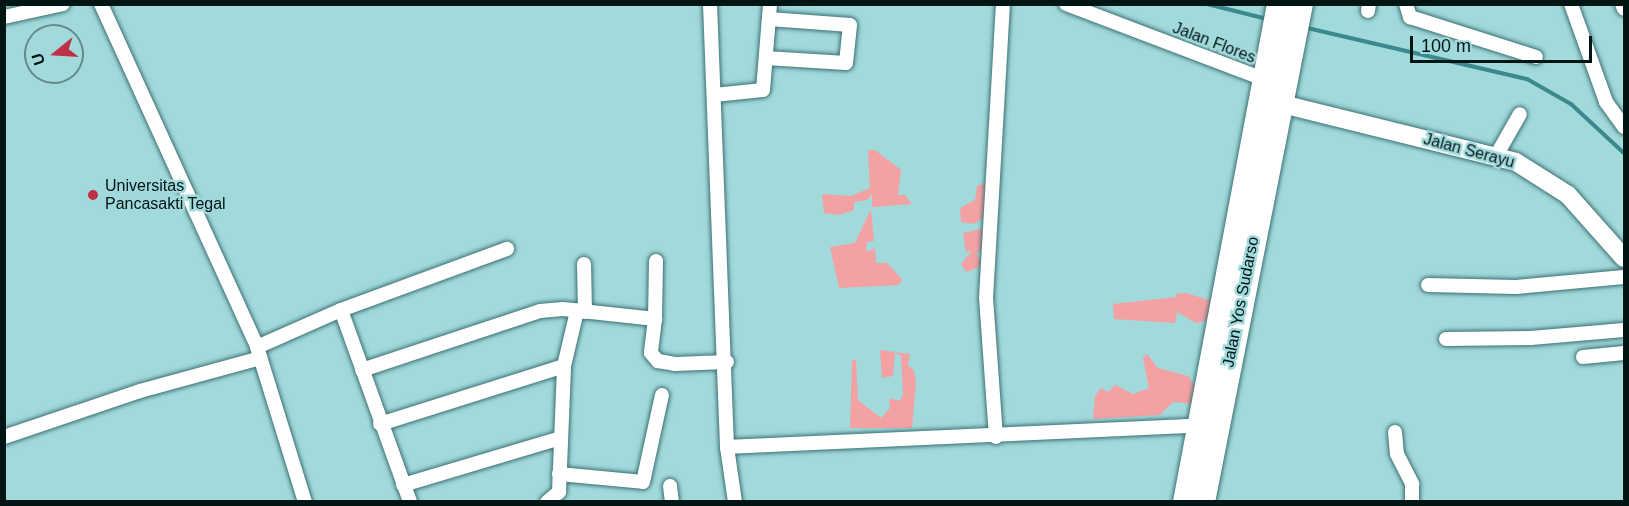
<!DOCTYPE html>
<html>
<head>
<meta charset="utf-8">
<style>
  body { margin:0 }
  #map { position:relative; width:1629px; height:506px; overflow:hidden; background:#a2d9db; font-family:Arial,sans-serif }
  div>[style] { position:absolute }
  .green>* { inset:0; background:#f4a1a4 }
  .stream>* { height:4px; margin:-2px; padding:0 2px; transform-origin:2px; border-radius:2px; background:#3a8a8d }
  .roads { filter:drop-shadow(0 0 2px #3c7173) drop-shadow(0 0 2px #3c7173) }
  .street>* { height:14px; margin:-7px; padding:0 7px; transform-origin:7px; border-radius:7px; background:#fff }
  .secondary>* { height:18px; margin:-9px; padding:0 9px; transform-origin:9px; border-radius:9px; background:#fff }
  .highway>* { height:24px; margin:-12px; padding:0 12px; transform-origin:12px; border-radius:12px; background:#fff }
  .dots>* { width:16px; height:16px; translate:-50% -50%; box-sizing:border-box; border:3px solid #a2d9db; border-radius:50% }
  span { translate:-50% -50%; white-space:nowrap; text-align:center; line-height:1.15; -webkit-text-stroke:5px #a2d9db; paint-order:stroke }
  .street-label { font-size:16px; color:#011515 }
  .poi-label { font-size:16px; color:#011515 }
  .left { translate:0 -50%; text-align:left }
  .frame { position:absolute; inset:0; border:6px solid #011515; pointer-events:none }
  .north { position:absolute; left:24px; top:24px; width:60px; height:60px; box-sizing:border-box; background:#a2d9db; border:2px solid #628b8c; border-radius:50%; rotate:252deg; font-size:16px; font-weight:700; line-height:24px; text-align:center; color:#011515 }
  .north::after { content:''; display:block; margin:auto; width:21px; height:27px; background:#bf2f45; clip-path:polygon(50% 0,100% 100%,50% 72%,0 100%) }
  .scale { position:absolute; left:1410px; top:36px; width:182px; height:27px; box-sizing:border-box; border:3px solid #011515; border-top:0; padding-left:8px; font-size:18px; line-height:21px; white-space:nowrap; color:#011515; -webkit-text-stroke:4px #a2d9db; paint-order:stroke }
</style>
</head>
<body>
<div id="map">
  <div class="green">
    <i style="clip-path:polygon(868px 150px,875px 150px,901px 170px,898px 195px,905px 195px,912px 204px,872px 207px,872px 194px,867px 200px,854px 202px,854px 210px,839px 215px,824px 213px,822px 194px,851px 196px,870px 188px)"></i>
    <i style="clip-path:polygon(987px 182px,985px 216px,974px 224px,961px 222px,960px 208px,975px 200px,977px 186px)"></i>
    <i style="clip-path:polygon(871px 209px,874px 241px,867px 242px,866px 252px,875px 248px,876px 263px,887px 263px,902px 279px,899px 285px,839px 288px,830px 247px,855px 243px)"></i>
    <i style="clip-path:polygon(986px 228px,984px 249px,976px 253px,984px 265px,966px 272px,961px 264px,972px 251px,966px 252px,963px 233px)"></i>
    <i style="clip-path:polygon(1186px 293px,1222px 304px,1219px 318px,1196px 323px,1177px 312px,1175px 323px,1114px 319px,1113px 304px,1176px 297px,1176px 294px)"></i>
    <i style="clip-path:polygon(880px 350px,910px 354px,908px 365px,914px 371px,916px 382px,912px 428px,850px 428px,852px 360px,856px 360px,858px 400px,881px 418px,890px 408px,889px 398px,899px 401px,903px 395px,901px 356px,895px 352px,893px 376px,882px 378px)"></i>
    <i style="clip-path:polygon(1147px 354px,1158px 368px,1188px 376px,1200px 393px,1196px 404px,1173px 402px,1160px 415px,1093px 419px,1095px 396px,1101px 388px,1108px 392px,1115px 385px,1133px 394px,1149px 388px,1143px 358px)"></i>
  </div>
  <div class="stream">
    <i style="left:1207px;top:4px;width:62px;rotate:14deg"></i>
    <i style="left:1303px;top:27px;width:230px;rotate:13.1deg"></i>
    <i style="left:1527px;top:79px;width:51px;rotate:29.6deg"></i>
    <i style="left:1571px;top:104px;width:72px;rotate:42.8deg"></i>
  </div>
  <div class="roads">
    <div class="street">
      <i style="left:101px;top:4px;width:377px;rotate:65.5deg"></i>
      <i style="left:257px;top:347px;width:162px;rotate:72.8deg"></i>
      <i style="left:710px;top:4px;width:443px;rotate:87.8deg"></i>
      <i style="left:727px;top:447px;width:56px;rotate:81.7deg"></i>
      <i style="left:1066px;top:4px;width:217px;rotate:20.8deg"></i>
      <i style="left:1406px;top:4px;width:14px;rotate:73deg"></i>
      <i style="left:1410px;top:17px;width:132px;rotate:17.6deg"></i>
      <i style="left:1571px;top:4px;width:104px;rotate:70.3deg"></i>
      <i style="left:1606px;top:102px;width:31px;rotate:54deg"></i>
      <i style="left:1622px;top:4px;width:5px;rotate:68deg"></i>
      <i style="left:1368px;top:11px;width:7px;rotate:-82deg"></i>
      <i style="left:4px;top:17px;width:60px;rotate:-12.4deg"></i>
      <i style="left:766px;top:58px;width:80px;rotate:3.6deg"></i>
      <i style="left:846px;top:63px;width:38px;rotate:-84deg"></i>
      <i style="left:850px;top:25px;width:81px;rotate:-175.8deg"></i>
      <i style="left:714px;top:95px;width:49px;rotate:-5.8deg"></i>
      <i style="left:763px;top:90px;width:86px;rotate:-85.3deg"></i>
      <i style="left:1496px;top:156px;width:48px;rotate:-60.3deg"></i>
      <i style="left:584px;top:264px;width:48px;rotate:88.8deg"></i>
      <i style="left:1428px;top:285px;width:88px;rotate:1.3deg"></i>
      <i style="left:1516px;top:287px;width:108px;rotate:-5.3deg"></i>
      <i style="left:341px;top:310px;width:204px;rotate:70.2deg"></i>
      <i style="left:655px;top:319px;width:58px;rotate:-89deg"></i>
      <i style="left:1446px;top:339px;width:85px;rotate:-0.7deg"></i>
      <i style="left:1531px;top:338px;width:93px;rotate:-4.9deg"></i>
      <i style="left:257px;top:347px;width:92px;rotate:-23.8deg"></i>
      <i style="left:341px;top:310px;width:177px;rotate:-20.2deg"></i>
      <i style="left:1583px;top:357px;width:41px;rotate:-5.6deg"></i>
      <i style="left:362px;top:370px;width:188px;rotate:-18.3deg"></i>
      <i style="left:540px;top:311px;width:23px;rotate:-5deg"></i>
      <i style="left:563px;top:309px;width:93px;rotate:6.2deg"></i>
      <i style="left:655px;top:319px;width:34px;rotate:97deg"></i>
      <i style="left:651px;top:353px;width:11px;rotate:49deg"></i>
      <i style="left:658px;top:361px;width:17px;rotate:10deg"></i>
      <i style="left:675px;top:364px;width:52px;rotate:-2.2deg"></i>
      <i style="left:380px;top:424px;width:193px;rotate:-17.5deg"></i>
      <i style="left:1395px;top:432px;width:22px;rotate:85deg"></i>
      <i style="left:1397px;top:454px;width:34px;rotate:63deg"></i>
      <i style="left:1412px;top:484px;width:18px;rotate:90deg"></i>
      <i style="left:4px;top:437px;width:144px;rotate:-18.7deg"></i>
      <i style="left:140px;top:391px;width:125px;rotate:-15.3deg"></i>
      <i style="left:996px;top:437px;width:139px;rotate:-94.1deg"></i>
      <i style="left:986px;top:298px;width:294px;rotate:-86.7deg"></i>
      <i style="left:727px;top:447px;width:471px;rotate:-2.6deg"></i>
      <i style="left:559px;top:474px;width:84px;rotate:5.4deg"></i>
      <i style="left:643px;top:482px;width:89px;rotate:-77.7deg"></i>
      <i style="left:403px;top:485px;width:165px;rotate:-16.6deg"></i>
      <i style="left:670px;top:486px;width:16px;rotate:83deg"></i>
      <i style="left:547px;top:502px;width:16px;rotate:-40deg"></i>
      <i style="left:559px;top:492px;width:126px;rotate:-87.7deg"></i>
      <i style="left:564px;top:366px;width:57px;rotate:-76.7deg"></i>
    </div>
    <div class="secondary">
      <i style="left:1270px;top:101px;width:253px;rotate:13.9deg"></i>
      <i style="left:1516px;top:162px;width:62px;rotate:32.4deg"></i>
      <i style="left:1568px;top:195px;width:84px;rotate:48.4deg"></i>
    </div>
    <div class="highway">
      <i style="left:1185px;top:502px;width:507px;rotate:-79.31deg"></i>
      <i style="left:1203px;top:502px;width:508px;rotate:-78.87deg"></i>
    </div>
  </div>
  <div class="dots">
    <i style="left:93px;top:195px;background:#bf2f45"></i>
  </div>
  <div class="street-label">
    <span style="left:1214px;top:43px;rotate:21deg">Jalan Flores</span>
    <span style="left:1469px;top:151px;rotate:15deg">Jalan Serayu</span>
    <span style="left:1241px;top:302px;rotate:-79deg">Jalan Yos Sudarso</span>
  </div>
  <div class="poi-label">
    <span class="left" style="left:105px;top:195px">Universitas<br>Pancasakti Tegal</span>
  </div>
  <div class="frame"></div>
  <div class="north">U</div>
  <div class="scale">100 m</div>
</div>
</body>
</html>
